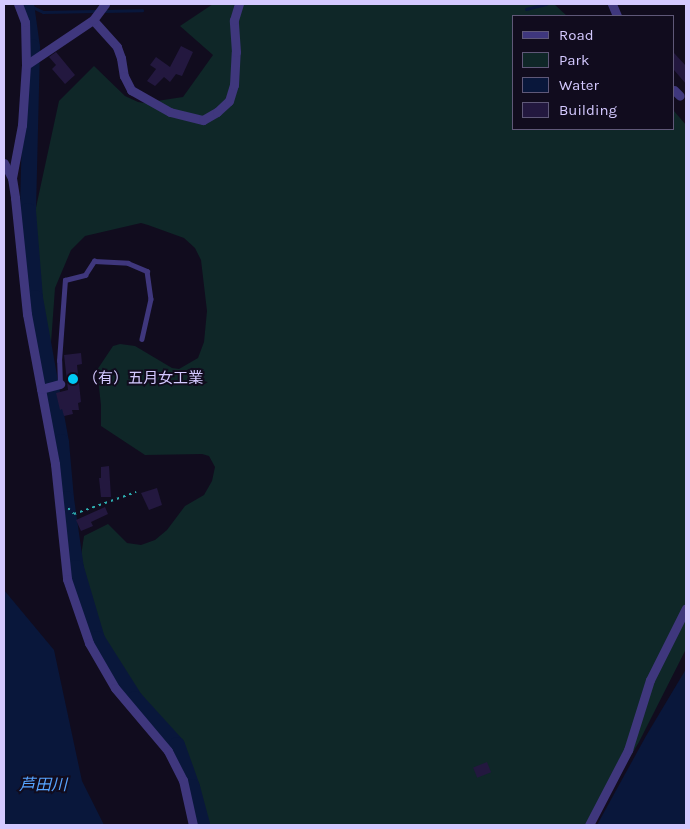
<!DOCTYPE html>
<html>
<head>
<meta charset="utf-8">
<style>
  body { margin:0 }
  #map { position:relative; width:690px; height:829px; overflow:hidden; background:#110c1e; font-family:Karla,"Noto Sans JP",sans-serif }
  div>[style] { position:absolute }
  .green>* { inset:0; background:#0f2728 }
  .water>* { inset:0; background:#09173b }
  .stream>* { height:2.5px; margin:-1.25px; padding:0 1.25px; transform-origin:1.25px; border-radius:1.25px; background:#09173b }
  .river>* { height:16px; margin:-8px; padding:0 8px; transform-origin:8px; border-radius:8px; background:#09173b }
  .building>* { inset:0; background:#23183f; transform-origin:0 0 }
  .path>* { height:2px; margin-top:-1px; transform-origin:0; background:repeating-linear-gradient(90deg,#2dadaf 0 2.5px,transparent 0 6.5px) }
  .service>* { height:4.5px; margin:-2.25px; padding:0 2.25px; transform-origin:2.25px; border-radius:2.25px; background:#3f377d }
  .minor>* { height:9px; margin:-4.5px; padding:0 4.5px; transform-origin:4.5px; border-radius:4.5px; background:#3f377d }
  .dots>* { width:14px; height:14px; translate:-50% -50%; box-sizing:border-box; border:2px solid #110c1e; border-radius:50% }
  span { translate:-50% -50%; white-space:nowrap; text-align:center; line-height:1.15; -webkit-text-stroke:4px #110c1e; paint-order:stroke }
  .poi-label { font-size:15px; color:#d4c9ff }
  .left { translate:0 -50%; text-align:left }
  .water-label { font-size:16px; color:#57a4ff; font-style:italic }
  .frame { position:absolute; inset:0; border:5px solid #d4c9ff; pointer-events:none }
  .legend { position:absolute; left:512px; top:15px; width:162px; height:115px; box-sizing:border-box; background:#110c1e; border:1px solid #5f5878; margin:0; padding:6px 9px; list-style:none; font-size:15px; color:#d4c9ff }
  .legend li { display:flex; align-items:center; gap:10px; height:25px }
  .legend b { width:25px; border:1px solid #5f5878 }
</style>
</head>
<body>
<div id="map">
  <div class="green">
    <i style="clip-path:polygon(213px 4px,554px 4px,567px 16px,514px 16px,514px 129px,674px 129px,674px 111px,686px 125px,686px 649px,639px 742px,590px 825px,205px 825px,182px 748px,124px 678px,103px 646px,81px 556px,84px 536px,108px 524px,127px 543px,141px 545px,155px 540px,167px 530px,185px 506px,204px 495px,212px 481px,215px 467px,209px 456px,202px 454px,145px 455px,101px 426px,101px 405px,97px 370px,113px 346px,120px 344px,135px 346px,172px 368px,179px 369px,198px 358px,204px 342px,207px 311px,201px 260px,195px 248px,184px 238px,148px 225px,141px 223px,85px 236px,71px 250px,55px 288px,50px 357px,37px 358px,35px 212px,59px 101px,94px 66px,125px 96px,138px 102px,144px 103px,183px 97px,213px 55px,180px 26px)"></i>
  </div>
  <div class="water">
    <i style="clip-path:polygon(4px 590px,54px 650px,82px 781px,104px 825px,4px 825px)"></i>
    <i style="clip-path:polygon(686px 669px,686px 825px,597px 825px,646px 736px)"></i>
  </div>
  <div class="stream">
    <i style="left:26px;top:4px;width:19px;rotate:25deg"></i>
    <i style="left:43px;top:12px;width:52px;rotate:-1.1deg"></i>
    <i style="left:526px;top:9px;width:21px;rotate:-14deg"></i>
    <i style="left:103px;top:11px;width:39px;rotate:-1deg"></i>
  </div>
  <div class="river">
    <i style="left:26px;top:4px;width:43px;rotate:82.1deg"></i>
    <i style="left:32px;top:47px;width:164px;rotate:91.4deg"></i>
    <i style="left:28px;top:211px;width:87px;rotate:85.4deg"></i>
    <i style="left:35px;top:298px;width:146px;rotate:79.8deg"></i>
    <i style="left:61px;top:442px;width:57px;rotate:85deg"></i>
    <i style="left:66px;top:499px;width:70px;rotate:81.8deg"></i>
    <i style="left:76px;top:568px;width:74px;rotate:73.5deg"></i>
    <i style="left:97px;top:639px;width:71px;rotate:57.7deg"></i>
    <i style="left:135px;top:699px;width:62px;rotate:47.6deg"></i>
    <i style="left:177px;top:745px;width:45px;rotate:70.3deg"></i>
    <i style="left:192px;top:787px;width:39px;rotate:75deg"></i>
  </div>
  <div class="building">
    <i style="clip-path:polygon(181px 46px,193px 52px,182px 76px,176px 74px,170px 82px,164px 77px,155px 86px,147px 81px,156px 69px,150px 65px,156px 57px,170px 67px)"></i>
    <i style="clip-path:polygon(56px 52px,75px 75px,65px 84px,52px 69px,56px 65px,49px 57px)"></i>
    <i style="clip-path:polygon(674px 53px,686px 66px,686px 84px,674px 70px)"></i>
    <i style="clip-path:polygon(81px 353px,82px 364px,77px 365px,81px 402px,78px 403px,79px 410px,72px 410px,73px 414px,64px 416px,62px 409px,60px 410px,56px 393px,68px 390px,64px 355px)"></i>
    <i style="clip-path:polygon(109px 466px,111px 497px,101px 497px,99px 478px,101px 478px,101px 467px)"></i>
    <i style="clip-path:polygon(157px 488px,162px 505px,149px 510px,141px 493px)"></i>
    <i style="clip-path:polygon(105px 507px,108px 514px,91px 522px,93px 526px,81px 531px,76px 520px)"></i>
    <i style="left:487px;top:762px;width:11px;height:15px;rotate:68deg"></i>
  </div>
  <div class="path">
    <i style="left:68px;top:508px;width:8px;rotate:45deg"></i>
    <i style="left:74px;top:514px;width:66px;rotate:-19.5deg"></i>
  </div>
  <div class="service">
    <i style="left:60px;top:384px;width:23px;rotate:-92deg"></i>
    <i style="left:59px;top:361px;width:81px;rotate:-85.8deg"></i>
    <i style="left:65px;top:280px;width:21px;rotate:-14deg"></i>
    <i style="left:85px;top:275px;width:17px;rotate:-57deg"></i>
    <i style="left:94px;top:261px;width:34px;rotate:3deg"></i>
    <i style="left:128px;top:263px;width:21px;rotate:23deg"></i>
    <i style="left:147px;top:271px;width:28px;rotate:82deg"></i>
    <i style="left:151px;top:299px;width:41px;rotate:102.7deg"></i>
  </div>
  <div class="minor">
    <i style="left:612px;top:4px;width:13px;rotate:67deg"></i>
    <i style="left:93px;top:20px;width:36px;rotate:48deg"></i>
    <i style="left:117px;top:47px;width:12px;rotate:70deg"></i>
    <i style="left:121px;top:58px;width:18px;rotate:81deg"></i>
    <i style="left:124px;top:76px;width:16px;rotate:63deg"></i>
    <i style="left:131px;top:90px;width:45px;rotate:29.4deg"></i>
    <i style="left:170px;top:112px;width:34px;rotate:14deg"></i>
    <i style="left:203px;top:120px;width:16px;rotate:-30deg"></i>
    <i style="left:217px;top:112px;width:16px;rotate:-43deg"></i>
    <i style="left:229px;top:101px;width:17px;rotate:-73deg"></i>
    <i style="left:234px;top:85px;width:33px;rotate:-87deg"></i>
    <i style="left:236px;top:52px;width:32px;rotate:-94deg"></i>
    <i style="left:234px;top:20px;width:17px;rotate:-73deg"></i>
    <i style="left:26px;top:65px;width:81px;rotate:-33.9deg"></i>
    <i style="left:93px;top:20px;width:20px;rotate:-53deg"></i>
    <i style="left:674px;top:90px;width:8px;rotate:45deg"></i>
    <i style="left:4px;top:163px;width:17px;rotate:62deg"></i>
    <i style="left:12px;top:178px;width:20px;rotate:81deg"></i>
    <i style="left:15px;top:198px;width:117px;rotate:84.1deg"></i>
    <i style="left:27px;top:314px;width:153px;rotate:79.4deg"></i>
    <i style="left:55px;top:464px;width:116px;rotate:84deg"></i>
    <i style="left:67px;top:579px;width:68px;rotate:71deg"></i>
    <i style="left:89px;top:643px;width:52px;rotate:60deg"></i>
    <i style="left:115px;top:688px;width:82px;rotate:49.9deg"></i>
    <i style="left:168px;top:751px;width:33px;rotate:63deg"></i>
    <i style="left:183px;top:780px;width:46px;rotate:77.5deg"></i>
    <i style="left:12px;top:178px;width:54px;rotate:-79.3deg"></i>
    <i style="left:22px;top:125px;width:60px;rotate:-86.2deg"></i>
    <i style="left:26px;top:65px;width:43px;rotate:-91.3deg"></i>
    <i style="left:25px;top:22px;width:19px;rotate:-111deg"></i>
    <i style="left:41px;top:389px;width:20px;rotate:-15deg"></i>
    <i style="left:589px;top:825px;width:85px;rotate:-62.5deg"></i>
    <i style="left:628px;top:750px;width:73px;rotate:-72.6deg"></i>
    <i style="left:650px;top:680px;width:80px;rotate:-63.4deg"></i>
  </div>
  <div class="dots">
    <i style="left:73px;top:379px;background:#00c9f4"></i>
  </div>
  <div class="poi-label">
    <span class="left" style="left:83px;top:379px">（有）五月女工業</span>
  </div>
  <div class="water-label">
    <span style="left:43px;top:785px">芦田川</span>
  </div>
  <div class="frame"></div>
  <ul class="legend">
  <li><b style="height:6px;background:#3f377d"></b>Road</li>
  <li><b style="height:14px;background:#0f2728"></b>Park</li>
  <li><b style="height:14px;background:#09173b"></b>Water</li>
  <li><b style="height:14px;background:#23183f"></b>Building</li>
  </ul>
</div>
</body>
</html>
